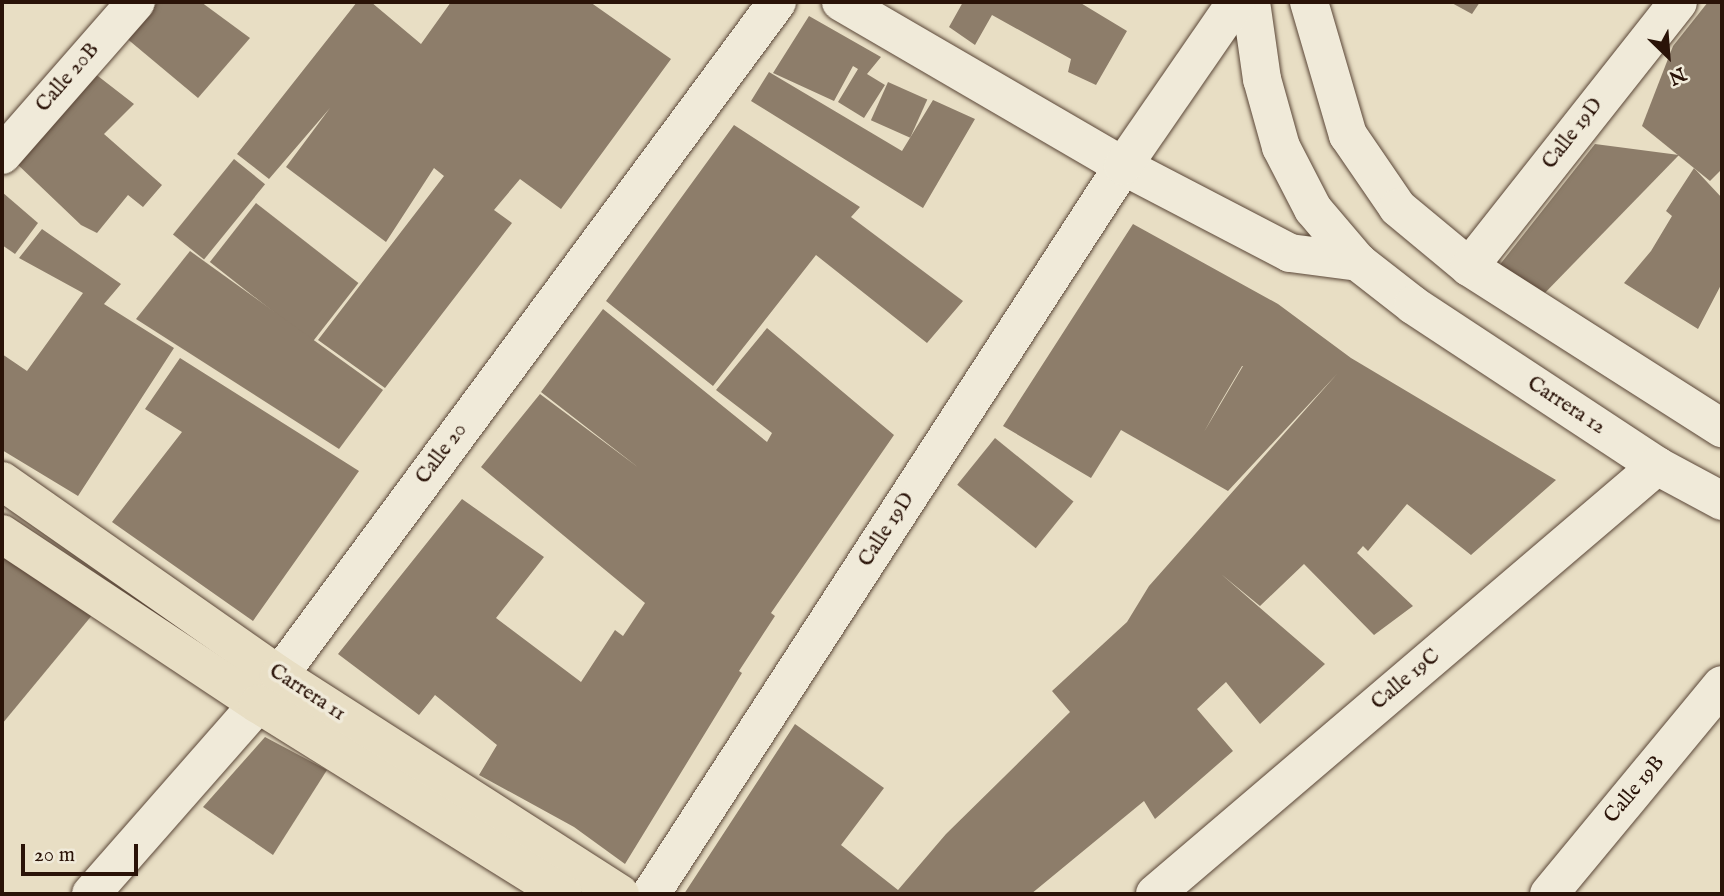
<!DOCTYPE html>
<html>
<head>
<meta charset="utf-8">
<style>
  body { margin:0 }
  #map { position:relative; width:1724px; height:896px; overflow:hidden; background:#e8dec4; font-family:"IM FELL English",serif }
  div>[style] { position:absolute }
  .building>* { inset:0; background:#8d7d6a; transform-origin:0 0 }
  .roads { filter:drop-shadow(0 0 2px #5a4637) drop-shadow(0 0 2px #5a4637) }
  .minor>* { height:38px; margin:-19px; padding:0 19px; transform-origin:19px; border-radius:19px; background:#f0ead9 }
  .major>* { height:38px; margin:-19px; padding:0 19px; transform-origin:19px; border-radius:19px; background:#e8dec4 }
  span { translate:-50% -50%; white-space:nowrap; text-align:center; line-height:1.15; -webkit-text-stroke:7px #f0ead9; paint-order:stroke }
  .street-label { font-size:21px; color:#2a1308 }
  .frame { position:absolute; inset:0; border:4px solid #2a1308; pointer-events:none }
  .north { position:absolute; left:1633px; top:21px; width:70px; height:70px; -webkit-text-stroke:5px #f0ead9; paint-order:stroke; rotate:155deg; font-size:19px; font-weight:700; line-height:28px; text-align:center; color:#2a1308 }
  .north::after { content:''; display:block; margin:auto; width:24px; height:32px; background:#2a1308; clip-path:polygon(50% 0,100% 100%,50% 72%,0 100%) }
  .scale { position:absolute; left:21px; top:844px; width:117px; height:32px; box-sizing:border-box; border:4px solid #2a1308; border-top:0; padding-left:9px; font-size:21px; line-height:24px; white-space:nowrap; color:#2a1308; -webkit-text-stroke:5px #f0ead9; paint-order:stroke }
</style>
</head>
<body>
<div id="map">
  <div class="building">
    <i style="clip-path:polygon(158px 2px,201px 2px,250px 38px,198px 98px,125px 37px)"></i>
    <i style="clip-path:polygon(357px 2px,371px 2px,421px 44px,451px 2px,590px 2px,671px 59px,561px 209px,520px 179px,494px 210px,512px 223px,385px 388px,318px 340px,444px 176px,434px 168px,386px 242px,286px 167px,330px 108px,269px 179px,237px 154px)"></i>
    <i style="clip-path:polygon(963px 2px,1079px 2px,1127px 31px,1096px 85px,1068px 72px,1071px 59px,992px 15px,975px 45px,949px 27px)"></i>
    <i style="clip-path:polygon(1450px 2px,1480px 2px,1472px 14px)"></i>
    <i style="clip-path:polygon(1708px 2px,1722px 2px,1722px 169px,1710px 181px,1642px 126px,1673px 46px)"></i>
    <i style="clip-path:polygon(809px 16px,881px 57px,867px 74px,885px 85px,864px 118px,838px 102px,858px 69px,853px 66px,834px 101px,773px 73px)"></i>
    <i style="clip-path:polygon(769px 72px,902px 151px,933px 100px,975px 119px,923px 208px,751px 101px)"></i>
    <i style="clip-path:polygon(94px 73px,134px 104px,104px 134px,162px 185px,143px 207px,128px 195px,97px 233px,81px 225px,15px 162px)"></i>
    <i style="left:888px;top:82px;width:43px;height:42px;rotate:24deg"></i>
    <i style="clip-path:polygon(734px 125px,860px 207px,851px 217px,963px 301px,927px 343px,816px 255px,713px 386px,606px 301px)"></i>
    <i style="clip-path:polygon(1595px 144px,1679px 155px,1539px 299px,1498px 267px)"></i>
    <i style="left:234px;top:159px;width:40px;height:97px;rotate:39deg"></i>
    <i style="clip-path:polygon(1694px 168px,1722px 198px,1722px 283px,1698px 329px,1624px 283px,1651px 251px,1672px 216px,1666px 211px)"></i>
    <i style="clip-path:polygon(2px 192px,38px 223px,15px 254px,2px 245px)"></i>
    <i style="left:256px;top:203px;width:130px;height:75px;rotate:38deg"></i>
    <i style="clip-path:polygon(evenodd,1133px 224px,1278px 304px,1351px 358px,1556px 480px,1471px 555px,1407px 504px,1368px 551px,1363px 546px,1357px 553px,1413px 606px,1374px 635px,1304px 564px,1260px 606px,1221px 574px,1325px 664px,1260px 724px,1226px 682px,1197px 709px,1233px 751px,1155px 819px,1144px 801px,1031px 894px,684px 894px,795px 724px,884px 788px,841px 845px,898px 890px,946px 834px,1070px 712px,1052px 691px,1127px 622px,1149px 586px,1337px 374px,1228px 491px,1121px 430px,1091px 478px,1003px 426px,1133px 224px,1242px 366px,1243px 366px,1204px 432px,1219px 405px,1242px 366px)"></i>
    <i style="clip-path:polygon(42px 229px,121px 284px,104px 304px,174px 348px,78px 496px,2px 450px,2px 354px,27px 371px,83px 293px,19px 258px)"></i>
    <i style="clip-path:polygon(190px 251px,383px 390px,339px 449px,136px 319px)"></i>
    <i style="clip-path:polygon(603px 309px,767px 442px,772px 433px,716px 390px,767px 328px,894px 435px,771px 613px,775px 616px,739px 671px,742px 673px,625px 864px,574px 827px,479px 775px,497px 745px,435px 695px,419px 715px,338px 654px,462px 499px,544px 557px,496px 618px,581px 682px,615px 630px,623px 636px,645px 603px,481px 467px,540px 394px,639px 468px,541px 392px)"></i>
    <i style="clip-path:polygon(180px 358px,359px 471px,253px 621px,112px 522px,182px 432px,145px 409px)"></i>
    <i style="left:995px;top:438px;width:101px;height:60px;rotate:39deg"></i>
    <i style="clip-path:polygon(2px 551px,98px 608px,2px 724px)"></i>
    <i style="clip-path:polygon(265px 737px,327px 770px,273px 855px,203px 807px)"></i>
  </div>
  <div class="roads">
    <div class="minor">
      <i style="left:841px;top:2px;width:326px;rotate:30.2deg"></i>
      <i style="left:1123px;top:166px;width:188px;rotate:27.5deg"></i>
      <i style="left:1290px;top:253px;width:69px;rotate:7.5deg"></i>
      <i style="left:1251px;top:2px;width:78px;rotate:81.9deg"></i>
      <i style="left:1262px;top:79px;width:71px;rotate:74.4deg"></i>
      <i style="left:1281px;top:147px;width:70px;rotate:62.7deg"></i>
      <i style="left:1313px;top:209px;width:70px;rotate:49.7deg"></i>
      <i style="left:1358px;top:262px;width:70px;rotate:38deg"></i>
      <i style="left:1413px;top:305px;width:292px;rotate:33.4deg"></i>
      <i style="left:1657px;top:466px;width:74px;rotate:28.3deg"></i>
      <i style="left:1309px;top:2px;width:139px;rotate:73.7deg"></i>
      <i style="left:1348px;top:135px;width:88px;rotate:55.6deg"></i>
      <i style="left:1398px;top:208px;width:92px;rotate:39.7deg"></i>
      <i style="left:1469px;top:267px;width:300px;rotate:32.5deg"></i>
      <i style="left:2px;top:155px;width:203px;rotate:-48.8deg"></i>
      <i style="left:1469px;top:267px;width:337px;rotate:-51.7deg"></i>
      <i style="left:91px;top:894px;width:253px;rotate:-48.7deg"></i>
      <i style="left:258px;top:704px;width:873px;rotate:-53.52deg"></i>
      <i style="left:651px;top:894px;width:868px;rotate:-57.04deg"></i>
      <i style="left:1123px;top:166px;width:199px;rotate:-55.4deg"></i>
      <i style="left:1155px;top:894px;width:660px;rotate:-40.45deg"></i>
      <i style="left:1549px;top:894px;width:271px;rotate:-50.4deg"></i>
    </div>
    <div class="major">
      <i style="left:2px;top:481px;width:338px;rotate:35deg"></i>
      <i style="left:279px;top:675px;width:405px;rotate:32.7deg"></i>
      <i style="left:2px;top:534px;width:307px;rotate:33.6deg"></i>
      <i style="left:258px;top:704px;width:359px;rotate:31.9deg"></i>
    </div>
  </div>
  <div class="street-label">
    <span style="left:68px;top:78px;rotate:-49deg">Calle 20B</span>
    <span style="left:1573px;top:134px;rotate:-52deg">Calle 19D</span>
    <span style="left:1566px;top:406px;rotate:33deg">Carrera 12</span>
    <span style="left:442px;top:454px;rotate:-53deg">Calle 20</span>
    <span style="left:887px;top:530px;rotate:-57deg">Calle 19D</span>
    <span style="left:1406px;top:680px;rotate:-40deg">Calle 19C</span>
    <span style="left:307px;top:693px;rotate:33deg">Carrera 11</span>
    <span style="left:1635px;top:790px;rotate:-50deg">Calle 19B</span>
  </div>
  <div class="frame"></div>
  <div class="north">N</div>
  <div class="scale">20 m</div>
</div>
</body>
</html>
